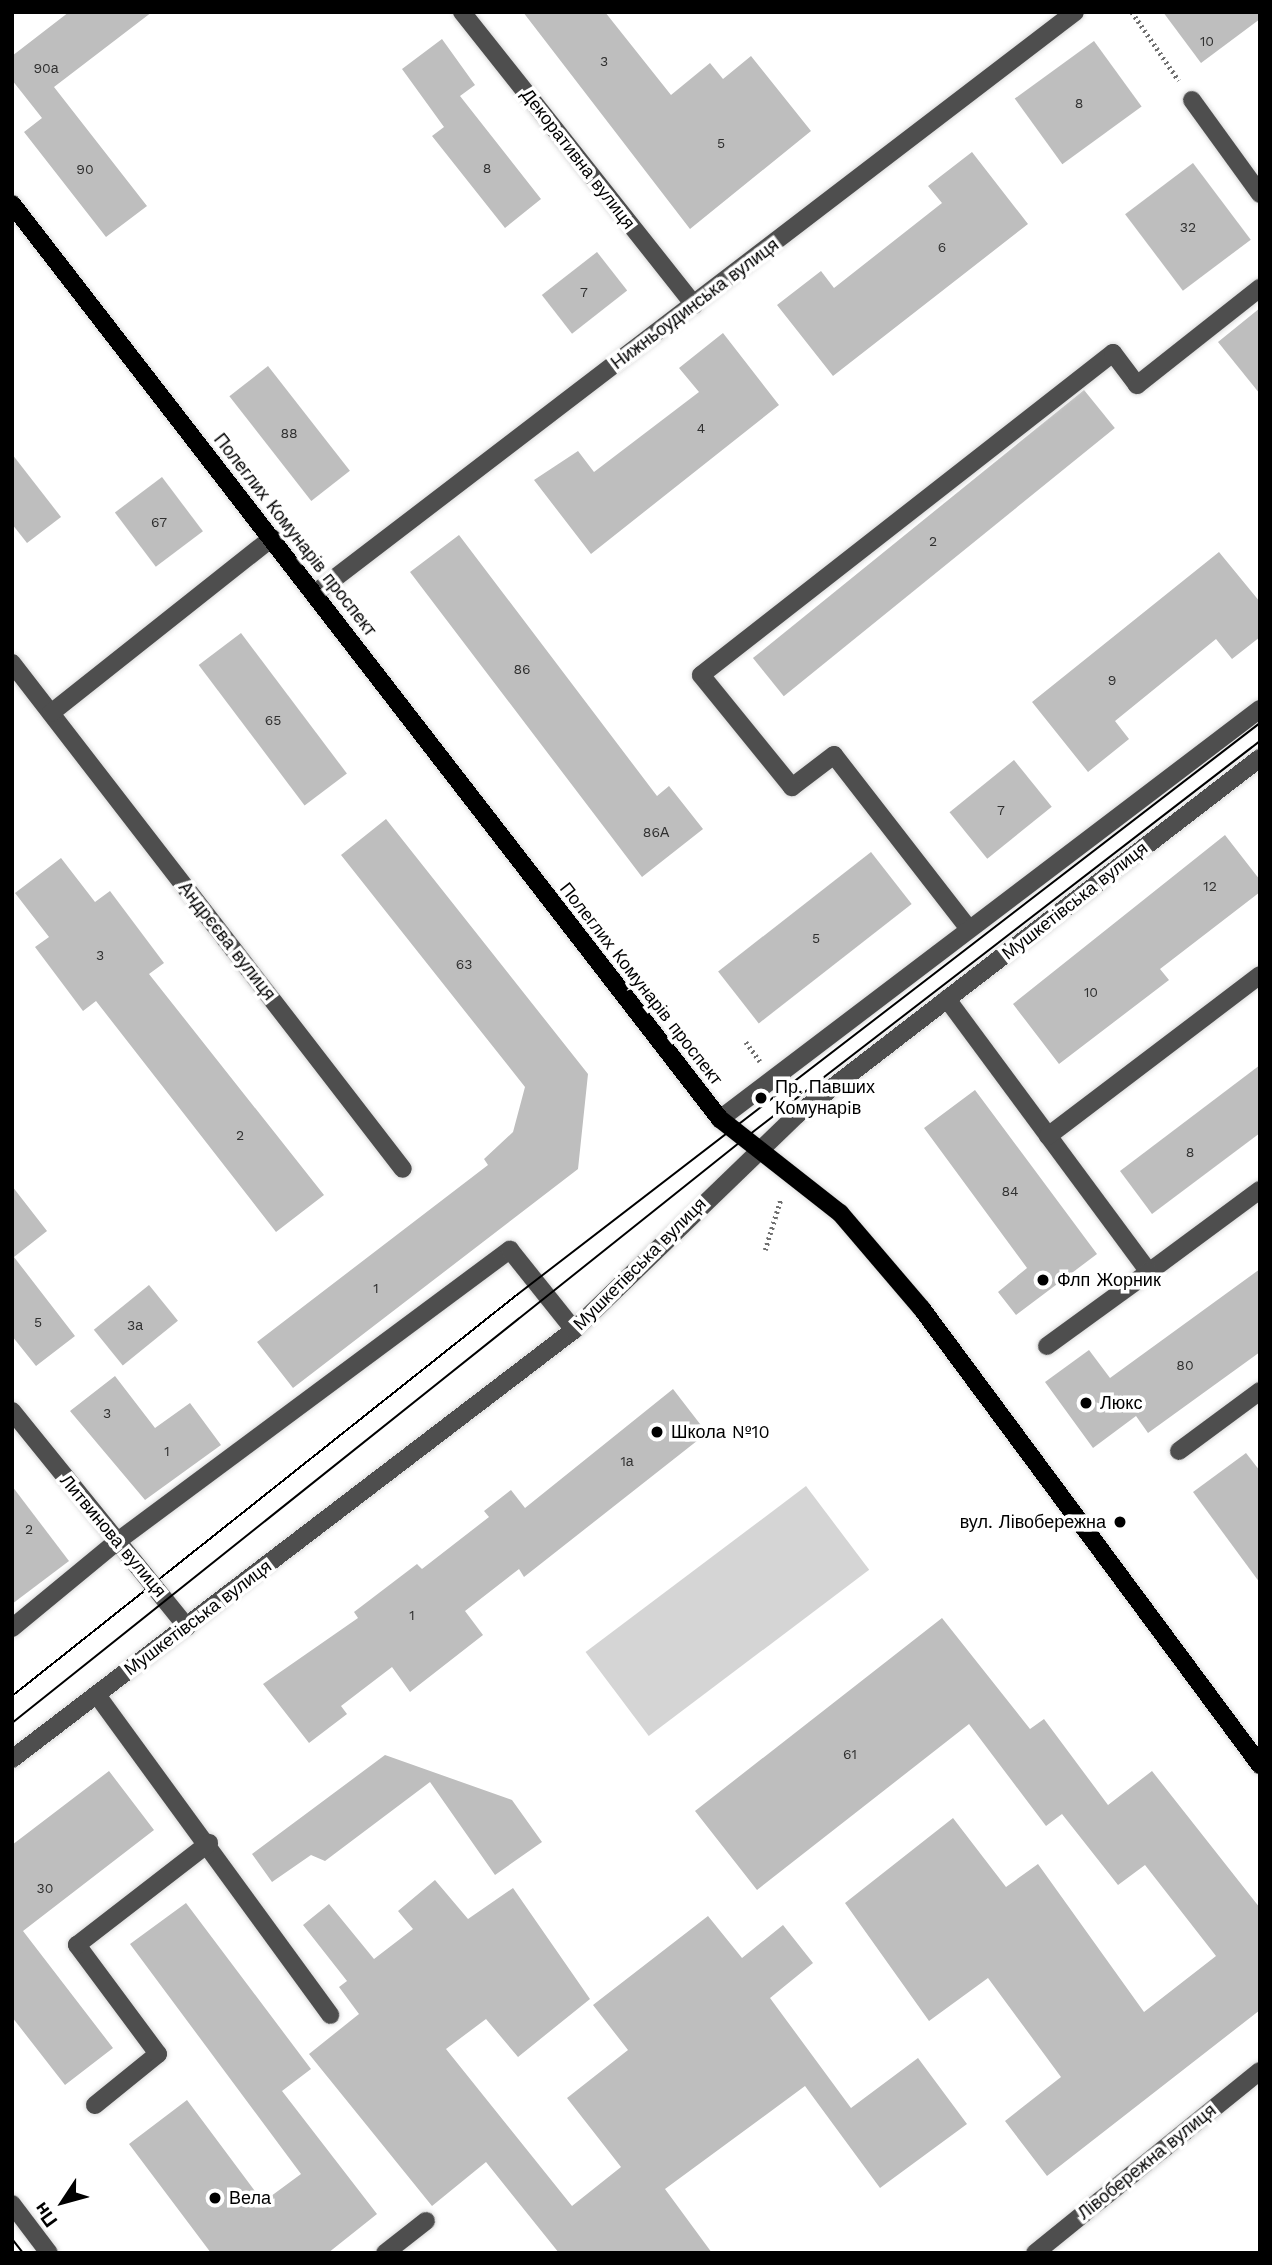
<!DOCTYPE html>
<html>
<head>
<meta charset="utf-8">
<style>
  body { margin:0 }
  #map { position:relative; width:1272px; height:2265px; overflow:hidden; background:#fff; font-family:"Work Sans",sans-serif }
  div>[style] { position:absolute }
  .green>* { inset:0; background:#d5d5d5; transform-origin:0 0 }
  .building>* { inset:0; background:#bebebe; transform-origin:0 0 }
  .path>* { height:4.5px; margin-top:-2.25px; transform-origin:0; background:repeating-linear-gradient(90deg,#707070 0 2px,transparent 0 5.5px) }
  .roads { filter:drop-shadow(0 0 2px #dbdbdb) drop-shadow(0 0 2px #dbdbdb) }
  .minor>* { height:18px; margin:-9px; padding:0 9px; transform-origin:9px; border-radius:9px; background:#4e4e4e }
  .major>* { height:18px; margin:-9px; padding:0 9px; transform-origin:9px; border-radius:9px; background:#000 }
  .tram>* { height:2px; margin:-1px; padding:0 1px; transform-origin:1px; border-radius:1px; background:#000 }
  .dots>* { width:19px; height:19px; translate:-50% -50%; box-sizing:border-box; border:4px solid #fff; border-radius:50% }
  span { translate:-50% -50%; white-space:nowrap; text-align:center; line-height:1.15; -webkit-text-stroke:7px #fff; paint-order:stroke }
  .number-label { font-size:14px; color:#303030 }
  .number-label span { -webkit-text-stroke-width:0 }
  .street-label { font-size:18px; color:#000 }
  .poi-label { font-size:18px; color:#000 }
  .left { translate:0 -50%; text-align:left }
  .right { translate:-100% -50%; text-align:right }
  .frame { position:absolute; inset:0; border:14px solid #000; pointer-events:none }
  .north { position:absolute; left:28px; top:2167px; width:70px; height:70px; -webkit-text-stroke:5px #fff; paint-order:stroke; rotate:234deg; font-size:19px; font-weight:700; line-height:28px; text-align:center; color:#000 }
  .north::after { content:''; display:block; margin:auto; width:24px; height:32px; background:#000; clip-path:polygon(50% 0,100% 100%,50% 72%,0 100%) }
</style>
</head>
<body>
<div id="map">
  <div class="green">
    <i style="left:806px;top:1486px;width:105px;height:276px;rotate:53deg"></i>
  </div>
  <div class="building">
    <i style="clip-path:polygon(69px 12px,152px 12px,54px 87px,147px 206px,106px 237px,24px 132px,42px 118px,12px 80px,12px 56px)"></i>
    <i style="clip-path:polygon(523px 12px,605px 12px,671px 95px,710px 63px,723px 79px,751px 56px,811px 131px,690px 229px)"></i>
    <i style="clip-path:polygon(1163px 12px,1260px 12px,1260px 19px,1201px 63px)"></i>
    <i style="clip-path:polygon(442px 39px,475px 85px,460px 96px,541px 199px,505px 228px,432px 136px,444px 127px,402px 69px)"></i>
    <i style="left:1094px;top:41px;width:81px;height:98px;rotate:54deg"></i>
    <i style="clip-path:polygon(972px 152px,1028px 224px,833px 376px,777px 305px,821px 271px,834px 288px,942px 203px,928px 186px)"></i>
    <i style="left:1193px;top:163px;width:96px;height:85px;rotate:53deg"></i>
    <i style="left:597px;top:252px;width:49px;height:70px;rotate:52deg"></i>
    <i style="clip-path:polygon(1260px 308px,1260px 394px,1218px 342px)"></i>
    <i style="clip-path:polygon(723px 333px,779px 405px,591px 554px,534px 480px,578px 451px,594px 472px,699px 392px,679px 368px)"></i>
    <i style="left:268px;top:366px;width:133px;height:49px;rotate:52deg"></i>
    <i style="left:1084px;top:390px;width:49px;height:426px;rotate:51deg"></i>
    <i style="clip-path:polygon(12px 454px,61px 517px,27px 543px,12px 524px)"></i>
    <i style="left:162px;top:477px;width:68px;height:59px;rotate:53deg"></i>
    <i style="clip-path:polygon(459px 535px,657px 796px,669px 786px,703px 829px,642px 877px,410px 572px)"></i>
    <i style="clip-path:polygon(1219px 552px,1260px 602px,1260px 637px,1232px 659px,1216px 639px,1115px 721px,1129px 739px,1088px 772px,1032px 702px)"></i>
    <i style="left:241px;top:633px;width:176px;height:53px;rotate:53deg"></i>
    <i style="left:1014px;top:760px;width:60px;height:83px;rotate:51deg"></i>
    <i style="clip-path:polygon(386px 819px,588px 1074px,578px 1169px,293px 1388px,257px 1342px,488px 1165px,484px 1159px,513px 1132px,525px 1087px,341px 855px)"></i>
    <i style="clip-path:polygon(1225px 835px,1260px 880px,1260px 892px,1160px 969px,1169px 980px,1059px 1064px,1013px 1004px)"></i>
    <i style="left:871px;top:852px;width:66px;height:194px;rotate:52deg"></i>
    <i style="clip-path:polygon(61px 858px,95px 902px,110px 891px,164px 963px,149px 974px,324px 1195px,276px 1232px,96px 1001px,83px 1011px,35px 947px,49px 937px,15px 893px)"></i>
    <i style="clip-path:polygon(1260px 1065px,1260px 1133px,1152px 1214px,1120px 1171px)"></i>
    <i style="clip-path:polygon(975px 1090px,1097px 1254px,1016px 1315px,998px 1292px,1027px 1268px,924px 1128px)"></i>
    <i style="clip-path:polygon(12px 1186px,47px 1231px,14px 1257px,75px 1336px,36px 1366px,12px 1336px)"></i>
    <i style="clip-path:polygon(1260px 1269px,1260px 1352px,1148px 1433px,1136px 1416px,1093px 1448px,1045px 1382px,1089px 1350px,1110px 1378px)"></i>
    <i style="left:149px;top:1285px;width:46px;height:71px;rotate:51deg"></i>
    <i style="clip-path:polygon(115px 1376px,155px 1428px,190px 1403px,221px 1445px,145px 1500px,70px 1411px)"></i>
    <i style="clip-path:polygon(673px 1389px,707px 1433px,524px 1577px,519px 1569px,465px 1611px,483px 1635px,410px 1692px,392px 1667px,341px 1706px,347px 1714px,309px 1743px,263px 1684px,358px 1618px,354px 1612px,417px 1564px,422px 1569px,489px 1517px,484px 1511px,511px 1490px,525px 1508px)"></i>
    <i style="clip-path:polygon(1246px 1453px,1260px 1471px,1260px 1583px,1193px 1492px)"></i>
    <i style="clip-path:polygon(12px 1486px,69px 1561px,12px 1604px)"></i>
    <i style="clip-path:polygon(942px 1618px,1030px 1729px,1044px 1719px,1108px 1805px,1152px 1771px,1260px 1908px,1260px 2010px,1047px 2176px,1005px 2121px,1061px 2077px,988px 1978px,929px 2021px,845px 1903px,953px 1818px,1006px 1887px,1038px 1864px,1144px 2012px,1216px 1956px,1145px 1865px,1118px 1885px,1062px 1814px,1046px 1826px,969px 1724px,757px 1890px,695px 1811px)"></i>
    <i style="clip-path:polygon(385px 1755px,512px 1800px,542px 1842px,495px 1875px,430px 1782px,325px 1861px,311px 1855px,272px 1882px,252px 1854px)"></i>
    <i style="clip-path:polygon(109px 1771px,154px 1830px,23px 1931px,113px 2048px,65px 2085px,12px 2017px,12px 1845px)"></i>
    <i style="clip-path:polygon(435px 1880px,468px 1919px,513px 1888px,590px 1999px,518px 2057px,486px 2019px,446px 2049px,572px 2206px,621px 2167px,567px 2098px,628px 2050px,593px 2005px,708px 1916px,742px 1958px,783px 1925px,813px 1963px,770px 1998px,851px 2108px,918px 2058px,967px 2124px,880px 2188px,805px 2086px,665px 2189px,712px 2253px,559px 2253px,486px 2162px,432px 2206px,309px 2054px,359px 2014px,339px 1987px,347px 1981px,303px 1925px,329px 1904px,374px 1959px,413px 1929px,398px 1911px)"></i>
    <i style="clip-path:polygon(186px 1903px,311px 2069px,282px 2091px,377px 2214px,328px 2253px,211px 2253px,129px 2144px,187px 2100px,263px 2202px,301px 2174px,130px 1944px)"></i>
  </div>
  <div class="path">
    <i style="left:1132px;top:12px;width:83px;rotate:55.7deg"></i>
    <i style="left:746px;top:1042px;width:24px;rotate:54deg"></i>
    <i style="left:765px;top:1250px;width:54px;rotate:-72.9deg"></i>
  </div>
  <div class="roads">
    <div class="minor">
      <i style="left:462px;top:12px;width:374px;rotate:51.6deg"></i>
      <i style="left:1192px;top:100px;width:116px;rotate:54.1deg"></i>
      <i style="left:314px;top:594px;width:958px;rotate:-37.41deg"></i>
      <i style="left:12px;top:663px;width:639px;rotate:52.31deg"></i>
      <i style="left:51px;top:713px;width:282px;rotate:-38.4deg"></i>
      <i style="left:969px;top:929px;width:220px;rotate:-127.8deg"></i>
      <i style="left:834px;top:755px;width:53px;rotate:142.7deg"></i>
      <i style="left:792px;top:787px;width:144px;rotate:-129.1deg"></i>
      <i style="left:701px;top:675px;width:523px;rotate:-38.01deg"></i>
      <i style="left:1113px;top:353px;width:40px;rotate:53deg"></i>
      <i style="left:1137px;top:385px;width:157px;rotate:-38.3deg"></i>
      <i style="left:947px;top:999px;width:340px;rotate:53.5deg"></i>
      <i style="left:1149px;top:1272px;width:138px;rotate:-36.5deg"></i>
      <i style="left:720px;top:1119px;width:678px;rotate:-37.21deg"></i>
      <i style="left:1048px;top:1136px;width:266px;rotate:-37.2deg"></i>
      <i style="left:1047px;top:1346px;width:126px;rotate:-36deg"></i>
      <i style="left:12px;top:1411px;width:278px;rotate:51deg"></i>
      <i style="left:1179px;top:1451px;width:101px;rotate:-36.5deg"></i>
      <i style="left:12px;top:1628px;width:134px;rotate:-39.5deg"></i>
      <i style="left:115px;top:1543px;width:492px;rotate:-36.6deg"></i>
      <i style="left:510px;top:1250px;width:102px;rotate:51.3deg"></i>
      <i style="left:97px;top:1695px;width:396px;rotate:53.9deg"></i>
      <i style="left:12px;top:1759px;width:707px;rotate:-37.36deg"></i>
      <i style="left:574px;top:1330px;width:311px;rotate:-44deg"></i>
      <i style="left:798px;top:1114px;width:583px;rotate:-37.62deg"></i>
      <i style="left:95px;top:2105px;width:81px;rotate:-39deg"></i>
      <i style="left:158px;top:2054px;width:136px;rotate:-126.6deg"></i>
      <i style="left:77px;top:1945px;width:167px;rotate:-37.7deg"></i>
      <i style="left:12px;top:2204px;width:61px;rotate:52.9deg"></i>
      <i style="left:385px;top:2253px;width:52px;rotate:-38deg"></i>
      <i style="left:1035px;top:2253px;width:289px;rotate:-39deg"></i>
    </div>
    <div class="major">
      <i style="left:12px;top:204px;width:1157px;rotate:52.27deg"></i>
      <i style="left:720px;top:1119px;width:152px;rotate:38.1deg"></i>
      <i style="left:840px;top:1213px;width:126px;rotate:49.5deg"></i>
      <i style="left:922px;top:1309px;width:568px;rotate:53.45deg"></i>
    </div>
  </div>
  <div class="tram">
    <i style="left:12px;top:1696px;width:646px;rotate:-38.47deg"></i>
    <i style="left:518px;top:1294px;width:936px;rotate:-37.58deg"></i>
    <i style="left:12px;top:1723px;width:938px;rotate:-38.59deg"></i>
    <i style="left:745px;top:1138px;width:650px;rotate:-37.63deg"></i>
    <i style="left:12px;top:2239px;width:18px;rotate:52deg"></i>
  </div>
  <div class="dots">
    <i style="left:761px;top:1098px;background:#000"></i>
    <i style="left:1043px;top:1280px;background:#000"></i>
    <i style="left:1086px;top:1403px;background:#000"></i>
    <i style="left:657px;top:1432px;background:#000"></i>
    <i style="left:1120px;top:1522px;background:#000"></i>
    <i style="left:215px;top:2198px;background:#000"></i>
  </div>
  <div class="number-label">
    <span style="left:1207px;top:41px">10</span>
    <span style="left:604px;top:61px">3</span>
    <span style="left:46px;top:68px">90а</span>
    <span style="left:1079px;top:103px">8</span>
    <span style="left:721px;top:143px">5</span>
    <span style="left:487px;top:168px">8</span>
    <span style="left:85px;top:169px">90</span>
    <span style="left:1188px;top:227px">32</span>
    <span style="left:942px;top:247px">6</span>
    <span style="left:584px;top:292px">7</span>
    <span style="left:701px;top:428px">4</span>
    <span style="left:289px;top:433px">88</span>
    <span style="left:159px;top:522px">67</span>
    <span style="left:933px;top:541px">2</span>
    <span style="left:522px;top:669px">86</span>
    <span style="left:1112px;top:680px">9</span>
    <span style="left:273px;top:720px">65</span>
    <span style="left:1001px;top:810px">7</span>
    <span style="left:656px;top:832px">86А</span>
    <span style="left:1210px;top:886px">12</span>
    <span style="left:816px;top:938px">5</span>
    <span style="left:100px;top:955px">3</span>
    <span style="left:464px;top:964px">63</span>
    <span style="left:1091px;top:992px">10</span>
    <span style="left:240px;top:1135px">2</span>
    <span style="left:1190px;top:1152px">8</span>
    <span style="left:1010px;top:1191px">84</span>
    <span style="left:376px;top:1288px">1</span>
    <span style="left:38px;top:1322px">5</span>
    <span style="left:135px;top:1325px">3а</span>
    <span style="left:1185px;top:1365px">80</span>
    <span style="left:107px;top:1413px">3</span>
    <span style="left:167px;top:1451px">1</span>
    <span style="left:627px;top:1461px">1а</span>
    <span style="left:29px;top:1529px">2</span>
    <span style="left:412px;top:1615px">1</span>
    <span style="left:850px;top:1754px">61</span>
    <span style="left:45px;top:1888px">30</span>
  </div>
  <div class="street-label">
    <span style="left:578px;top:159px;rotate:52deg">Декоративна вулиця</span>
    <span style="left:695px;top:304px;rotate:-37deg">Нижньоудинська вулиця</span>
    <span style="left:295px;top:535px;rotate:52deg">Полеглих Комунарів проспект</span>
    <span style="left:1075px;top:901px;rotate:-38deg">Мушкетівська вулиця</span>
    <span style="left:227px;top:941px;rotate:52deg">Андрєєва вулиця</span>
    <span style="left:641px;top:984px;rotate:52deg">Полеглих Комунарів проспект</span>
    <span style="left:640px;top:1264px;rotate:-45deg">Мушкетівська вулиця</span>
    <span style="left:113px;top:1536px;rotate:50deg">Литвинова вулиця</span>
    <span style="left:198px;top:1618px;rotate:-37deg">Мушкетівська вулиця</span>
    <span style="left:1147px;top:2162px;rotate:-39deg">Лівобережна вулиця</span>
  </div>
  <div class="poi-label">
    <span class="left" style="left:775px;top:1098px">Пр. Павших<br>Комунарiв</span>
    <span class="left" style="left:1057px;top:1280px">Флп Жорник</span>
    <span class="left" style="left:1100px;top:1403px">Люкс</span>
    <span class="left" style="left:671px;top:1432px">Школа №10</span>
    <span class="right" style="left:1106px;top:1522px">вул. Лівобережна</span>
    <span class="left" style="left:229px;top:2198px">Вела</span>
  </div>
  <div class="frame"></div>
  <div class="north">Пн</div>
</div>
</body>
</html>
